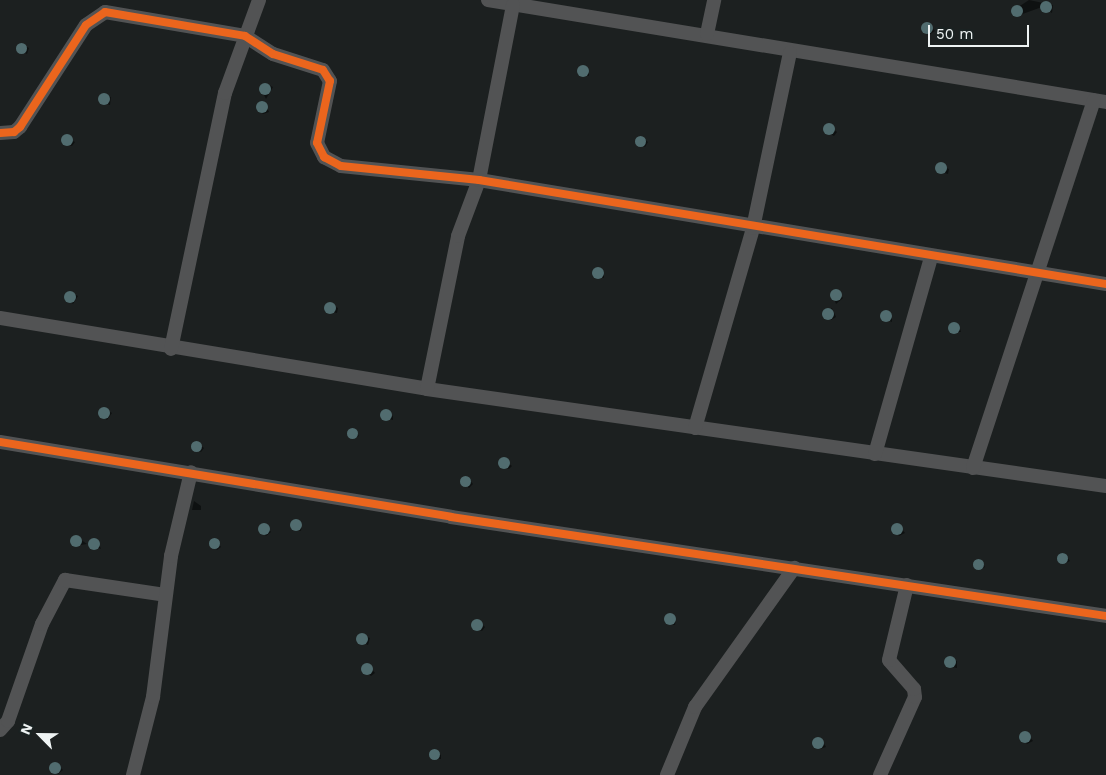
<!DOCTYPE html>
<html>
<head>
<meta charset="utf-8">
<style>
  body { margin:0 }
  #map { position:relative; width:1106px; height:775px; overflow:hidden; background:#1c2020; font-family:"Work Sans",sans-serif }
  div>[style] { position:absolute }
  .shadow>* { inset:0; background:#0007 }
  .building>* { inset:0; background:#516c6f }
  .round { border-radius:50% }
  .minor>* { height:14px; margin:-7px; padding:0 7px; transform-origin:7px; border-radius:7px; background:#525354 }
  .cycleway>* { height:8px; margin:-4px; padding:0 4px; transform-origin:4px; border-radius:4px; background:#eb651d }
  span { translate:-50% -50%; white-space:nowrap; text-align:center; line-height:1.15; -webkit-text-stroke:5px #1a2222; paint-order:stroke }
  .north { position:absolute; left:15px; top:710px; width:50px; height:50px; -webkit-text-stroke:4px #1a2222; paint-order:stroke; rotate:293deg; font-size:14px; font-weight:700; line-height:20px; text-align:center; color:#eef3f3 }
  .north::after { content:''; display:block; margin:auto; width:18px; height:22px; background:#eef3f3; clip-path:polygon(50% 0,100% 100%,50% 72%,0 100%) }
  .scale { position:absolute; left:928px; top:25px; width:101px; height:22px; box-sizing:border-box; border:2px solid #eef3f3; border-top:0; padding-left:6px; font-size:15px; line-height:18px; white-space:nowrap; color:#eef3f3; -webkit-text-stroke:4px #1a2222; paint-order:stroke }
</style>
</head>
<body>
<div id="map">
  <div class="shadow">
    <i style="clip-path:polygon(1029px 0,1053px 5px,1052px 13px,1042px 7px,1017px 16px,1012px 11px)"></i>
    <i style="clip-path:polygon(929px 24px,935px 31px,929px 35px,923px 28px)"></i>
    <i style="clip-path:polygon(21px 44px,29px 48px,27px 54px,17px 49px)"></i>
    <i style="clip-path:polygon(581px 67px,589px 70px,589px 76px,579px 73px)"></i>
    <i style="clip-path:polygon(265px 83px,273px 87px,266px 99px,261px 89px)"></i>
    <i style="clip-path:polygon(103px 95px,111px 97px,110px 105px,101px 102px)"></i>
    <i style="clip-path:polygon(264px 101px,269px 112px,263px 114px,257px 107px)"></i>
    <i style="clip-path:polygon(829px 125px,837px 132px,834px 136px,825px 131px)"></i>
    <i style="clip-path:polygon(640px 136px,648px 142px,645px 147px,636px 141px)"></i>
    <i style="clip-path:polygon(65px 137px,75px 142px,72px 146px,63px 143px)"></i>
    <i style="clip-path:polygon(939px 165px,949px 169px,948px 174px,937px 171px)"></i>
    <i style="clip-path:polygon(595px 270px,604px 271px,604px 278px,594px 276px)"></i>
    <i style="clip-path:polygon(837px 291px,843px 298px,836px 304px,832px 293px)"></i>
    <i style="clip-path:polygon(70px 292px,78px 296px,73px 304px,66px 298px)"></i>
    <i style="clip-path:polygon(329px 304px,338px 308px,337px 313px,327px 311px)"></i>
    <i style="clip-path:polygon(832px 308px,836px 317px,831px 320px,824px 313px)"></i>
    <i style="clip-path:polygon(882px 313px,892px 314px,892px 322px,882px 318px)"></i>
    <i style="clip-path:polygon(951px 325px,959px 325px,961px 332px,952px 332px)"></i>
    <i style="clip-path:polygon(104px 408px,112px 413px,107px 420px,100px 415px)"></i>
    <i style="clip-path:polygon(384px 412px,393px 416px,393px 420px,382px 417px)"></i>
    <i style="clip-path:polygon(353px 428px,359px 436px,353px 439px,348px 431px)"></i>
    <i style="clip-path:polygon(196px 442px,204px 448px,201px 452px,192px 447px)"></i>
    <i style="clip-path:polygon(503px 459px,512px 466px,509px 469px,500px 465px)"></i>
    <i style="clip-path:polygon(467px 477px,473px 484px,469px 488px,462px 481px)"></i>
    <i style="clip-path:polygon(194px 501px,201px 506px,201px 510px,192px 510px)"></i>
    <i style="clip-path:polygon(294px 521px,302px 523px,301px 531px,292px 528px)"></i>
    <i style="clip-path:polygon(266px 525px,271px 532px,266px 536px,259px 528px)"></i>
    <i style="clip-path:polygon(899px 525px,905px 533px,899px 536px,893px 528px)"></i>
    <i style="clip-path:polygon(77px 537px,80px 539px,87px 544px,74px 546px,71px 540px)"></i>
    <i style="clip-path:polygon(215px 539px,221px 547px,217px 550px,210px 543px)"></i>
    <i style="clip-path:polygon(95px 540px,98px 542px,101px 549px,88px 544px)"></i>
    <i style="clip-path:polygon(1064px 553px,1070px 561px,1064px 564px,1058px 557px)"></i>
    <i style="clip-path:polygon(980px 559px,985px 567px,980px 570px,974px 563px)"></i>
    <i style="clip-path:polygon(666px 616px,676px 618px,675px 625px,667px 623px)"></i>
    <i style="clip-path:polygon(477px 620px,485px 627px,482px 631px,473px 627px)"></i>
    <i style="clip-path:polygon(361px 635px,370px 638px,368px 645px,359px 641px)"></i>
    <i style="clip-path:polygon(947px 660px,957px 661px,957px 668px,947px 666px)"></i>
    <i style="clip-path:polygon(369px 665px,375px 673px,371px 676px,363px 670px)"></i>
    <i style="clip-path:polygon(1027px 733px,1033px 741px,1027px 744px,1021px 737px)"></i>
    <i style="clip-path:polygon(822px 740px,826px 747px,820px 749px,815px 742px)"></i>
    <i style="clip-path:polygon(432px 751px,441px 755px,441px 759px,430px 758px)"></i>
    <i style="clip-path:polygon(55px 763px,63px 770px,58px 774px,51px 768px)"></i>
  </div>
  <div class="building">
    <i class="round" style="left:1040px;top:1px;width:12px;height:12px"></i>
    <i class="round" style="left:1011px;top:5px;width:12px;height:12px"></i>
    <i class="round" style="left:921px;top:22px;width:12px;height:12px"></i>
    <i class="round" style="left:15.5px;top:42.5px;width:11px;height:11px"></i>
    <i class="round" style="left:577px;top:65px;width:12px;height:12px"></i>
    <i class="round" style="left:259px;top:83px;width:12px;height:12px"></i>
    <i class="round" style="left:98px;top:93px;width:12px;height:12px"></i>
    <i class="round" style="left:256px;top:101px;width:12px;height:12px"></i>
    <i class="round" style="left:823px;top:123px;width:12px;height:12px"></i>
    <i class="round" style="left:61px;top:134px;width:12px;height:12px"></i>
    <i class="round" style="left:634.5px;top:135.5px;width:11px;height:11px"></i>
    <i class="round" style="left:935px;top:162px;width:12px;height:12px"></i>
    <i class="round" style="left:592px;top:267px;width:12px;height:12px"></i>
    <i class="round" style="left:830px;top:289px;width:12px;height:12px"></i>
    <i class="round" style="left:64px;top:291px;width:12px;height:12px"></i>
    <i class="round" style="left:324px;top:302px;width:12px;height:12px"></i>
    <i class="round" style="left:822px;top:308px;width:12px;height:12px"></i>
    <i class="round" style="left:880px;top:310px;width:12px;height:12px"></i>
    <i class="round" style="left:948px;top:322px;width:12px;height:12px"></i>
    <i class="round" style="left:98px;top:407px;width:12px;height:12px"></i>
    <i class="round" style="left:380px;top:409px;width:12px;height:12px"></i>
    <i class="round" style="left:346.5px;top:427.5px;width:11px;height:11px"></i>
    <i class="round" style="left:190.5px;top:440.5px;width:11px;height:11px"></i>
    <i class="round" style="left:498px;top:457px;width:12px;height:12px"></i>
    <i class="round" style="left:459.5px;top:475.5px;width:11px;height:11px"></i>
    <i class="round" style="left:290px;top:519px;width:12px;height:12px"></i>
    <i class="round" style="left:258px;top:523px;width:12px;height:12px"></i>
    <i class="round" style="left:891px;top:523px;width:12px;height:12px"></i>
    <i class="round" style="left:70px;top:535px;width:12px;height:12px"></i>
    <i class="round" style="left:208.5px;top:537.5px;width:11px;height:11px"></i>
    <i class="round" style="left:88px;top:538px;width:12px;height:12px"></i>
    <i class="round" style="left:1056.5px;top:552.5px;width:11px;height:11px"></i>
    <i class="round" style="left:972.5px;top:558.5px;width:11px;height:11px"></i>
    <i class="round" style="left:664px;top:613px;width:12px;height:12px"></i>
    <i class="round" style="left:471px;top:619px;width:12px;height:12px"></i>
    <i class="round" style="left:356px;top:633px;width:12px;height:12px"></i>
    <i class="round" style="left:944px;top:656px;width:12px;height:12px"></i>
    <i class="round" style="left:361px;top:663px;width:12px;height:12px"></i>
    <i class="round" style="left:1019px;top:731px;width:12px;height:12px"></i>
    <i class="round" style="left:812px;top:737px;width:12px;height:12px"></i>
    <i class="round" style="left:428.5px;top:748.5px;width:11px;height:11px"></i>
    <i class="round" style="left:49px;top:762px;width:12px;height:12px"></i>
  </div>
  <div class="minor">
    <i style="left:488px;top:0;width:626px;rotate:9.37deg"></i>
    <i style="left:707px;top:34px;width:35px;rotate:-78deg"></i>
    <i style="left:0;top:133px;width:14px;rotate:-4deg"></i>
    <i style="left:14px;top:132px;width:8px;rotate:-40deg"></i>
    <i style="left:20px;top:127px;width:121px;rotate:-57.1deg"></i>
    <i style="left:86px;top:25px;width:23px;rotate:-34deg"></i>
    <i style="left:105px;top:12px;width:142px;rotate:9.7deg"></i>
    <i style="left:245px;top:36px;width:33px;rotate:33deg"></i>
    <i style="left:273px;top:54px;width:52px;rotate:17.7deg"></i>
    <i style="left:323px;top:70px;width:13px;rotate:58deg"></i>
    <i style="left:330px;top:81px;width:63px;rotate:101.8deg"></i>
    <i style="left:317px;top:143px;width:16px;rotate:63deg"></i>
    <i style="left:324px;top:157px;width:19px;rotate:28deg"></i>
    <i style="left:341px;top:166px;width:139px;rotate:5.8deg"></i>
    <i style="left:479px;top:180px;width:636px;rotate:9.42deg"></i>
    <i style="left:0;top:318px;width:433px;rotate:9.4deg"></i>
    <i style="left:427px;top:389px;width:686px;rotate:8.13deg"></i>
    <i style="left:171px;top:349px;width:262px;rotate:-78.1deg"></i>
    <i style="left:225px;top:93px;width:99px;rotate:-69.9deg"></i>
    <i style="left:427px;top:389px;width:156px;rotate:-78.5deg"></i>
    <i style="left:458px;top:236px;width:60px;rotate:-69.4deg"></i>
    <i style="left:479px;top:180px;width:178px;rotate:-79deg"></i>
    <i style="left:695px;top:428px;width:208px;rotate:-73.8deg"></i>
    <i style="left:753px;top:228px;width:179px;rotate:-78.1deg"></i>
    <i style="left:0;top:442px;width:457px;rotate:9.4deg"></i>
    <i style="left:451px;top:517px;width:662px;rotate:8.59deg"></i>
    <i style="left:875px;top:454px;width:205px;rotate:-74.1deg"></i>
    <i style="left:973px;top:468px;width:387px;rotate:-71.8deg"></i>
    <i style="left:0;top:730px;width:12px;rotate:-48deg"></i>
    <i style="left:8px;top:721px;width:103px;rotate:-70.7deg"></i>
    <i style="left:42px;top:624px;width:50px;rotate:-62.4deg"></i>
    <i style="left:65px;top:580px;width:101px;rotate:8.5deg"></i>
    <i style="left:133px;top:775px;width:81px;rotate:-75.6deg"></i>
    <i style="left:153px;top:697px;width:142px;rotate:-82.7deg"></i>
    <i style="left:171px;top:556px;width:86px;rotate:-76.6deg"></i>
    <i style="left:667px;top:775px;width:74px;rotate:-67.6deg"></i>
    <i style="left:695px;top:707px;width:171px;rotate:-54.5deg"></i>
    <i style="left:880px;top:775px;width:85px;rotate:-65.8deg"></i>
    <i style="left:915px;top:697px;width:8px;rotate:-97deg"></i>
    <i style="left:914px;top:689px;width:38px;rotate:-131deg"></i>
    <i style="left:889px;top:660px;width:77px;rotate:-76.5deg"></i>
  </div>
  <div class="cycleway">
    <i style="left:0;top:133px;width:14px;rotate:-4deg"></i>
    <i style="left:14px;top:132px;width:8px;rotate:-40deg"></i>
    <i style="left:20px;top:127px;width:121px;rotate:-57.1deg"></i>
    <i style="left:86px;top:25px;width:23px;rotate:-34deg"></i>
    <i style="left:105px;top:12px;width:142px;rotate:9.7deg"></i>
    <i style="left:245px;top:36px;width:33px;rotate:33deg"></i>
    <i style="left:273px;top:54px;width:52px;rotate:17.7deg"></i>
    <i style="left:323px;top:70px;width:13px;rotate:58deg"></i>
    <i style="left:330px;top:81px;width:63px;rotate:101.8deg"></i>
    <i style="left:317px;top:143px;width:16px;rotate:63deg"></i>
    <i style="left:324px;top:157px;width:19px;rotate:28deg"></i>
    <i style="left:341px;top:166px;width:139px;rotate:5.8deg"></i>
    <i style="left:479px;top:180px;width:636px;rotate:9.42deg"></i>
    <i style="left:0;top:442px;width:457px;rotate:9.4deg"></i>
    <i style="left:451px;top:517px;width:662px;rotate:8.59deg"></i>
  </div>
  <div class="north">N</div>
  <div class="scale">50 m</div>
</div>
</body>
</html>
